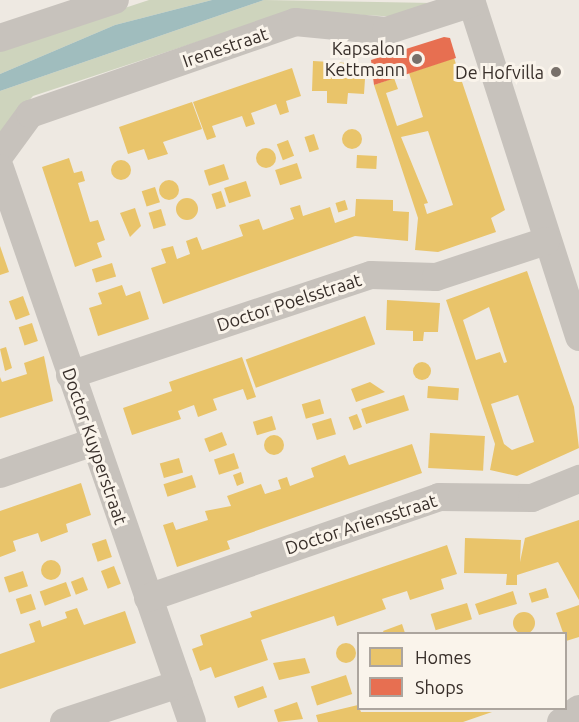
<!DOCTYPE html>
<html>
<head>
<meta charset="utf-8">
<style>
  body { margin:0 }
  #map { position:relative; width:579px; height:722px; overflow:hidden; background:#eee9e2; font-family:Ubuntu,sans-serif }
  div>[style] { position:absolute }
  .green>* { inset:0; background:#ced4bd }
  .water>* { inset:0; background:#a0bdbe }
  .homes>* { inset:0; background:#e9c46a; transform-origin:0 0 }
  .round { border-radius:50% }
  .shops>* { inset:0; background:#e76f51 }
  .minor>* { height:28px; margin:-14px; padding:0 14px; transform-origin:14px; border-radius:14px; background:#c7c2bc }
  .dots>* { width:16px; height:16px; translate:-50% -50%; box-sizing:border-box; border:3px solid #faf4eb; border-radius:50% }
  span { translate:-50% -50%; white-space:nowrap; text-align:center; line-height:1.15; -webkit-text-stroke:6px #faf4eb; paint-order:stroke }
  .street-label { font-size:18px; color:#382f2a }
  .poi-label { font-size:18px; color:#382f2a }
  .right { translate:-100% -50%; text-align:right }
  .legend { position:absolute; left:357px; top:632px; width:210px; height:78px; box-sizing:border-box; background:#faf4eb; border:2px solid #aca59e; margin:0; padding:8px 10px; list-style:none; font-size:18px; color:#382f2a }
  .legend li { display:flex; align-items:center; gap:12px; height:30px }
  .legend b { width:30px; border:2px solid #aca59e }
</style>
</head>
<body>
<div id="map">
  <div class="green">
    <i style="clip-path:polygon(149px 0,212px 0,115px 25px,0 74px,0 49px)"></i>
    <i style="clip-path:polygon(264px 0,434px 3px,400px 17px,291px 11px,33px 96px,0 134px,0 91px)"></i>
  </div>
  <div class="water">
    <i style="clip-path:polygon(212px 0,264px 0,0 91px,0 74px,115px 25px)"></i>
  </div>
  <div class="homes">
    <i style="clip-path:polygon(evenodd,454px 58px,505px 210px,491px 218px,496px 232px,438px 252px,415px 250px,418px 218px,374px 85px,394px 78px,398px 89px,386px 93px,397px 126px,423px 117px,409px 73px,454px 58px,428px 131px,453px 205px,427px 214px,424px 204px,428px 203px,401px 137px,428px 131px)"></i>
    <i style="clip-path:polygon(313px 61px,366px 64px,364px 94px,348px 93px,347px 104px,327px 103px,327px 91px,312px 91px)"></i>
    <i style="clip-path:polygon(292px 68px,301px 96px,286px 101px,289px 112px,280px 115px,276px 104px,251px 113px,255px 124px,246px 127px,242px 116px,212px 126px,216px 137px,207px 140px,193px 102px)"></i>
    <i style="clip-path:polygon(192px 102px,202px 129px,163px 142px,168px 154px,148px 160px,144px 149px,128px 154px,119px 127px)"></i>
    <i class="round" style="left:342px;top:129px;width:20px;height:20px"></i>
    <i style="left:314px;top:134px;width:16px;height:10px;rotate:72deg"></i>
    <i style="left:288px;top:140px;width:17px;height:12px;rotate:69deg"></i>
    <i class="round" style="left:256px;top:148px;width:20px;height:20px"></i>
    <i style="left:357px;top:155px;width:20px;height:13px;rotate:3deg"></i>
    <i style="clip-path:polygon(69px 158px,74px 173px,82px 171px,85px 181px,78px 183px,90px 222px,98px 220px,105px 240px,97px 243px,102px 257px,75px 267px,42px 167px)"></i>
    <i class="round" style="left:111px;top:160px;width:20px;height:20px"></i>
    <i style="left:297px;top:163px;width:16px;height:23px;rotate:72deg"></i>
    <i style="left:224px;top:164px;width:16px;height:21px;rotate:72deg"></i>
    <i class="round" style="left:159px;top:180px;width:20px;height:20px"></i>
    <i style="left:246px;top:181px;width:16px;height:23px;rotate:72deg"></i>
    <i style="left:155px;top:187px;width:16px;height:14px;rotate:72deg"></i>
    <i style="left:221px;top:191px;width:16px;height:10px;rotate:72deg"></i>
    <i class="round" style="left:176px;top:198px;width:22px;height:22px"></i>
    <i style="clip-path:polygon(356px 199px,393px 200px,393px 211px,409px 212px,408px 241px,355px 236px,163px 304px,151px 268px,166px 263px,161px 249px,173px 246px,177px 259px,190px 254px,186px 241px,197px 237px,202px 250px,243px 236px,239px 225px,259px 219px,263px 230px,294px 219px,290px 208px,300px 205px,303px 216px,330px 207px,335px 223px,355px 216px)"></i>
    <i style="left:345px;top:200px;width:10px;height:10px;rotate:73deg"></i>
    <i style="clip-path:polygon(135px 208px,141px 226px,130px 237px,120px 213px)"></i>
    <i style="left:161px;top:209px;width:17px;height:13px;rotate:73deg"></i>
    <i style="clip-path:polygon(0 246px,9px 272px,0 275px)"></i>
    <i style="left:112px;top:263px;width:14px;height:21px;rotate:73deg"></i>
    <i style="clip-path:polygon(evenodd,527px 271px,574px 407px,579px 448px,517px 476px,490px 470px,495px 444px,446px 300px,527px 271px,489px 307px,507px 362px,504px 363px,500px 352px,476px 360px,463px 320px,489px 307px,527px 271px,518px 395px,534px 442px,512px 450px,504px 444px,491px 404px,518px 395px)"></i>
    <i style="clip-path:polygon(122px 285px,126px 296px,140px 291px,149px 319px,98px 336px,89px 308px,102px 304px,98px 293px)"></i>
    <i style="left:23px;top:296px;width:20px;height:15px;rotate:70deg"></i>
    <i style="clip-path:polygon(387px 300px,440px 303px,438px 332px,424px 332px,423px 341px,413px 341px,413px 331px,386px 330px)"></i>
    <i style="left:365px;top:316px;width:30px;height:127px;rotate:70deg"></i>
    <i style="left:32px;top:323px;width:19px;height:14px;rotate:72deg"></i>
    <i style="clip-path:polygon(6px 347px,12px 368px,5px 371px,0 349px)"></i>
    <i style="clip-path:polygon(44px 356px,53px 401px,0 418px,0 377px,2px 382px,27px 374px,24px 363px)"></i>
    <i style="clip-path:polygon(242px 357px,256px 397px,247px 400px,243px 389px,213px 399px,217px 410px,198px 417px,194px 405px,178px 411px,181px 419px,132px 435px,123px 408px,172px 391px,169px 382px)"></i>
    <i class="round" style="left:413px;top:362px;width:18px;height:18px"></i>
    <i style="clip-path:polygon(370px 382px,385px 392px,356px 402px,351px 389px)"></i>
    <i style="left:428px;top:386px;width:31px;height:12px;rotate:4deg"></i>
    <i style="left:404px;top:395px;width:16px;height:45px;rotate:72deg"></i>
    <i style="left:320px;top:399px;width:15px;height:19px;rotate:74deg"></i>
    <i style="left:357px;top:414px;width:14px;height:9px;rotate:69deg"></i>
    <i style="left:272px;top:416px;width:14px;height:20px;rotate:73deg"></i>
    <i style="left:331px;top:418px;width:17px;height:20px;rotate:73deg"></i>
    <i style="left:222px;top:432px;width:14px;height:19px;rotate:69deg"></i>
    <i style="left:430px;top:433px;width:55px;height:35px;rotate:3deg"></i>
    <i class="round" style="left:264px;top:435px;width:20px;height:20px"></i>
    <i style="clip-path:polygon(412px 444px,422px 473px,227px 541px,230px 549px,177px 567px,163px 525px,173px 522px,176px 530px,208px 520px,205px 511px,231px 506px,227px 496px,261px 484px,265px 494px,281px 489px,278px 480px,287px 477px,290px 486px,314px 477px,311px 468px,345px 455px,349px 465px)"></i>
    <i style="left:234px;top:453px;width:16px;height:21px;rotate:72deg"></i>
    <i style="left:179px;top:458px;width:15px;height:20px;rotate:74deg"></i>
    <i style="clip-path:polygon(241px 472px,244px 483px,237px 486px,233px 475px)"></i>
    <i style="left:192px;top:475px;width:13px;height:30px;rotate:72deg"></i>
    <i style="clip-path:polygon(81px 483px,91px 515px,66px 524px,68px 532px,41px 542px,38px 533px,13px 541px,16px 551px,0 557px,0 511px)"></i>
    <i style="clip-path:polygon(579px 520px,579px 600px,558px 562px,517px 575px,517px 585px,506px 585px,507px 574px,464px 573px,465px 538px,521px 540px,520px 562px,525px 538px)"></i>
    <i style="left:106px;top:539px;width:19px;height:15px;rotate:72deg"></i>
    <i style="clip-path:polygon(447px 545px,457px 574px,441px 579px,444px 589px,410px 600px,407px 591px,382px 599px,386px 609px,337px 626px,334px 616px,261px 640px,268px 660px,215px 678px,211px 667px,200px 671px,192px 649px,203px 645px,200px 635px,252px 617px,250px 612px)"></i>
    <i class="round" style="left:41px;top:560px;width:20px;height:20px"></i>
    <i style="left:114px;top:566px;width:19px;height:14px;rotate:69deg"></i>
    <i style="left:23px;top:571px;width:16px;height:20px;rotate:72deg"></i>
    <i style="left:83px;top:577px;width:14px;height:13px;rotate:69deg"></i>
    <i style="left:66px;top:582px;width:15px;height:28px;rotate:70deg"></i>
    <i style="left:546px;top:588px;width:10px;height:18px;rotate:73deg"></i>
    <i style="clip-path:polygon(513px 591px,517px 604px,479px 615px,475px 604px)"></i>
    <i style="left:31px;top:594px;width:16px;height:16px;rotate:72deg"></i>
    <i style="left:467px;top:603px;width:17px;height:38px;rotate:73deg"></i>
    <i style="clip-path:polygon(579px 605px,579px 637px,566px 641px,556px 613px)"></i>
    <i style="clip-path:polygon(77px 608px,84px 625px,125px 611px,136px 643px,0 689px,0 654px,35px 642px,29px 624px,40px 620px,42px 627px,67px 618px,65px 612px)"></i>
    <i class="round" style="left:513px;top:612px;width:22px;height:22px"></i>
    <i style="clip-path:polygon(402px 624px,405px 633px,384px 633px,383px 631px)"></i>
    <i class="round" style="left:336px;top:643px;width:20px;height:20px"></i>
    <i style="clip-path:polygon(305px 658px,310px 673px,279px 680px,273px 663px)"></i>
    <i style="left:346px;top:675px;width:20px;height:37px;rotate:72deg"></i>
    <i style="left:263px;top:686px;width:12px;height:31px;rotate:70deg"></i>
    <i style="clip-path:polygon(297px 702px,303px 719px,278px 722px,274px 710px)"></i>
    <i style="clip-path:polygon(358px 705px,361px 712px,492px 712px,463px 722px,318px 722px,316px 715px)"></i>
  </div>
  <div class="shops">
    <i style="clip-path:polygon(444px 37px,450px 38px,456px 58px,374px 85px,371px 60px)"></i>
  </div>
  <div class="minor">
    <i style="left:471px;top:0;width:354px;rotate:72.2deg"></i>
    <i style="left:0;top:38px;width:121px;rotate:-18.3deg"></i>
    <i style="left:0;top:155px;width:51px;rotate:-53.8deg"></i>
    <i style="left:30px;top:114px;width:281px;rotate:-19.1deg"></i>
    <i style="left:295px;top:22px;width:91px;rotate:5.6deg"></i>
    <i style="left:386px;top:31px;width:90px;rotate:-18deg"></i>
    <i style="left:0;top:168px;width:586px;rotate:70.89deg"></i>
    <i style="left:70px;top:375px;width:317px;rotate:-18.4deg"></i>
    <i style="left:371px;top:275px;width:65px;rotate:1.8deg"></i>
    <i style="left:436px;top:277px;width:116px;rotate:-18.1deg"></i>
    <i style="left:0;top:474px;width:99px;rotate:-18.8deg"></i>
    <i style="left:148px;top:598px;width:308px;rotate:-19.1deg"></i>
    <i style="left:439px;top:497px;width:93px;rotate:0.6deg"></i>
    <i style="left:532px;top:498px;width:51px;rotate:-22deg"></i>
    <i style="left:64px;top:722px;width:121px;rotate:-18.3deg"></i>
    <i style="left:561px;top:722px;width:22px;rotate:-36deg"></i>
  </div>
  <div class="dots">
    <i style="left:417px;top:59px;background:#78706a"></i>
    <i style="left:556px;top:72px;background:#78706a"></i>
  </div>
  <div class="street-label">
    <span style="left:225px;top:47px;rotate:-19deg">Irenestraat</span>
    <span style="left:289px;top:302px;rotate:-18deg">Doctor Poelsstraat</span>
    <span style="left:95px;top:446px;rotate:71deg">Doctor Kuyperstraat</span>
    <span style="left:361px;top:524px;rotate:-18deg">Doctor Ariensstraat</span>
  </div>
  <div class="poi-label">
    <span class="right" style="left:405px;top:59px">Kapsalon<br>Kettmann</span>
    <span class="right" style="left:544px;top:72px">De Hofvilla</span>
  </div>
  <ul class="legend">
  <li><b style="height:16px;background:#e9c46a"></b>Homes</li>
  <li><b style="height:16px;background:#e76f51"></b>Shops</li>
  </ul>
</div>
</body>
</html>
